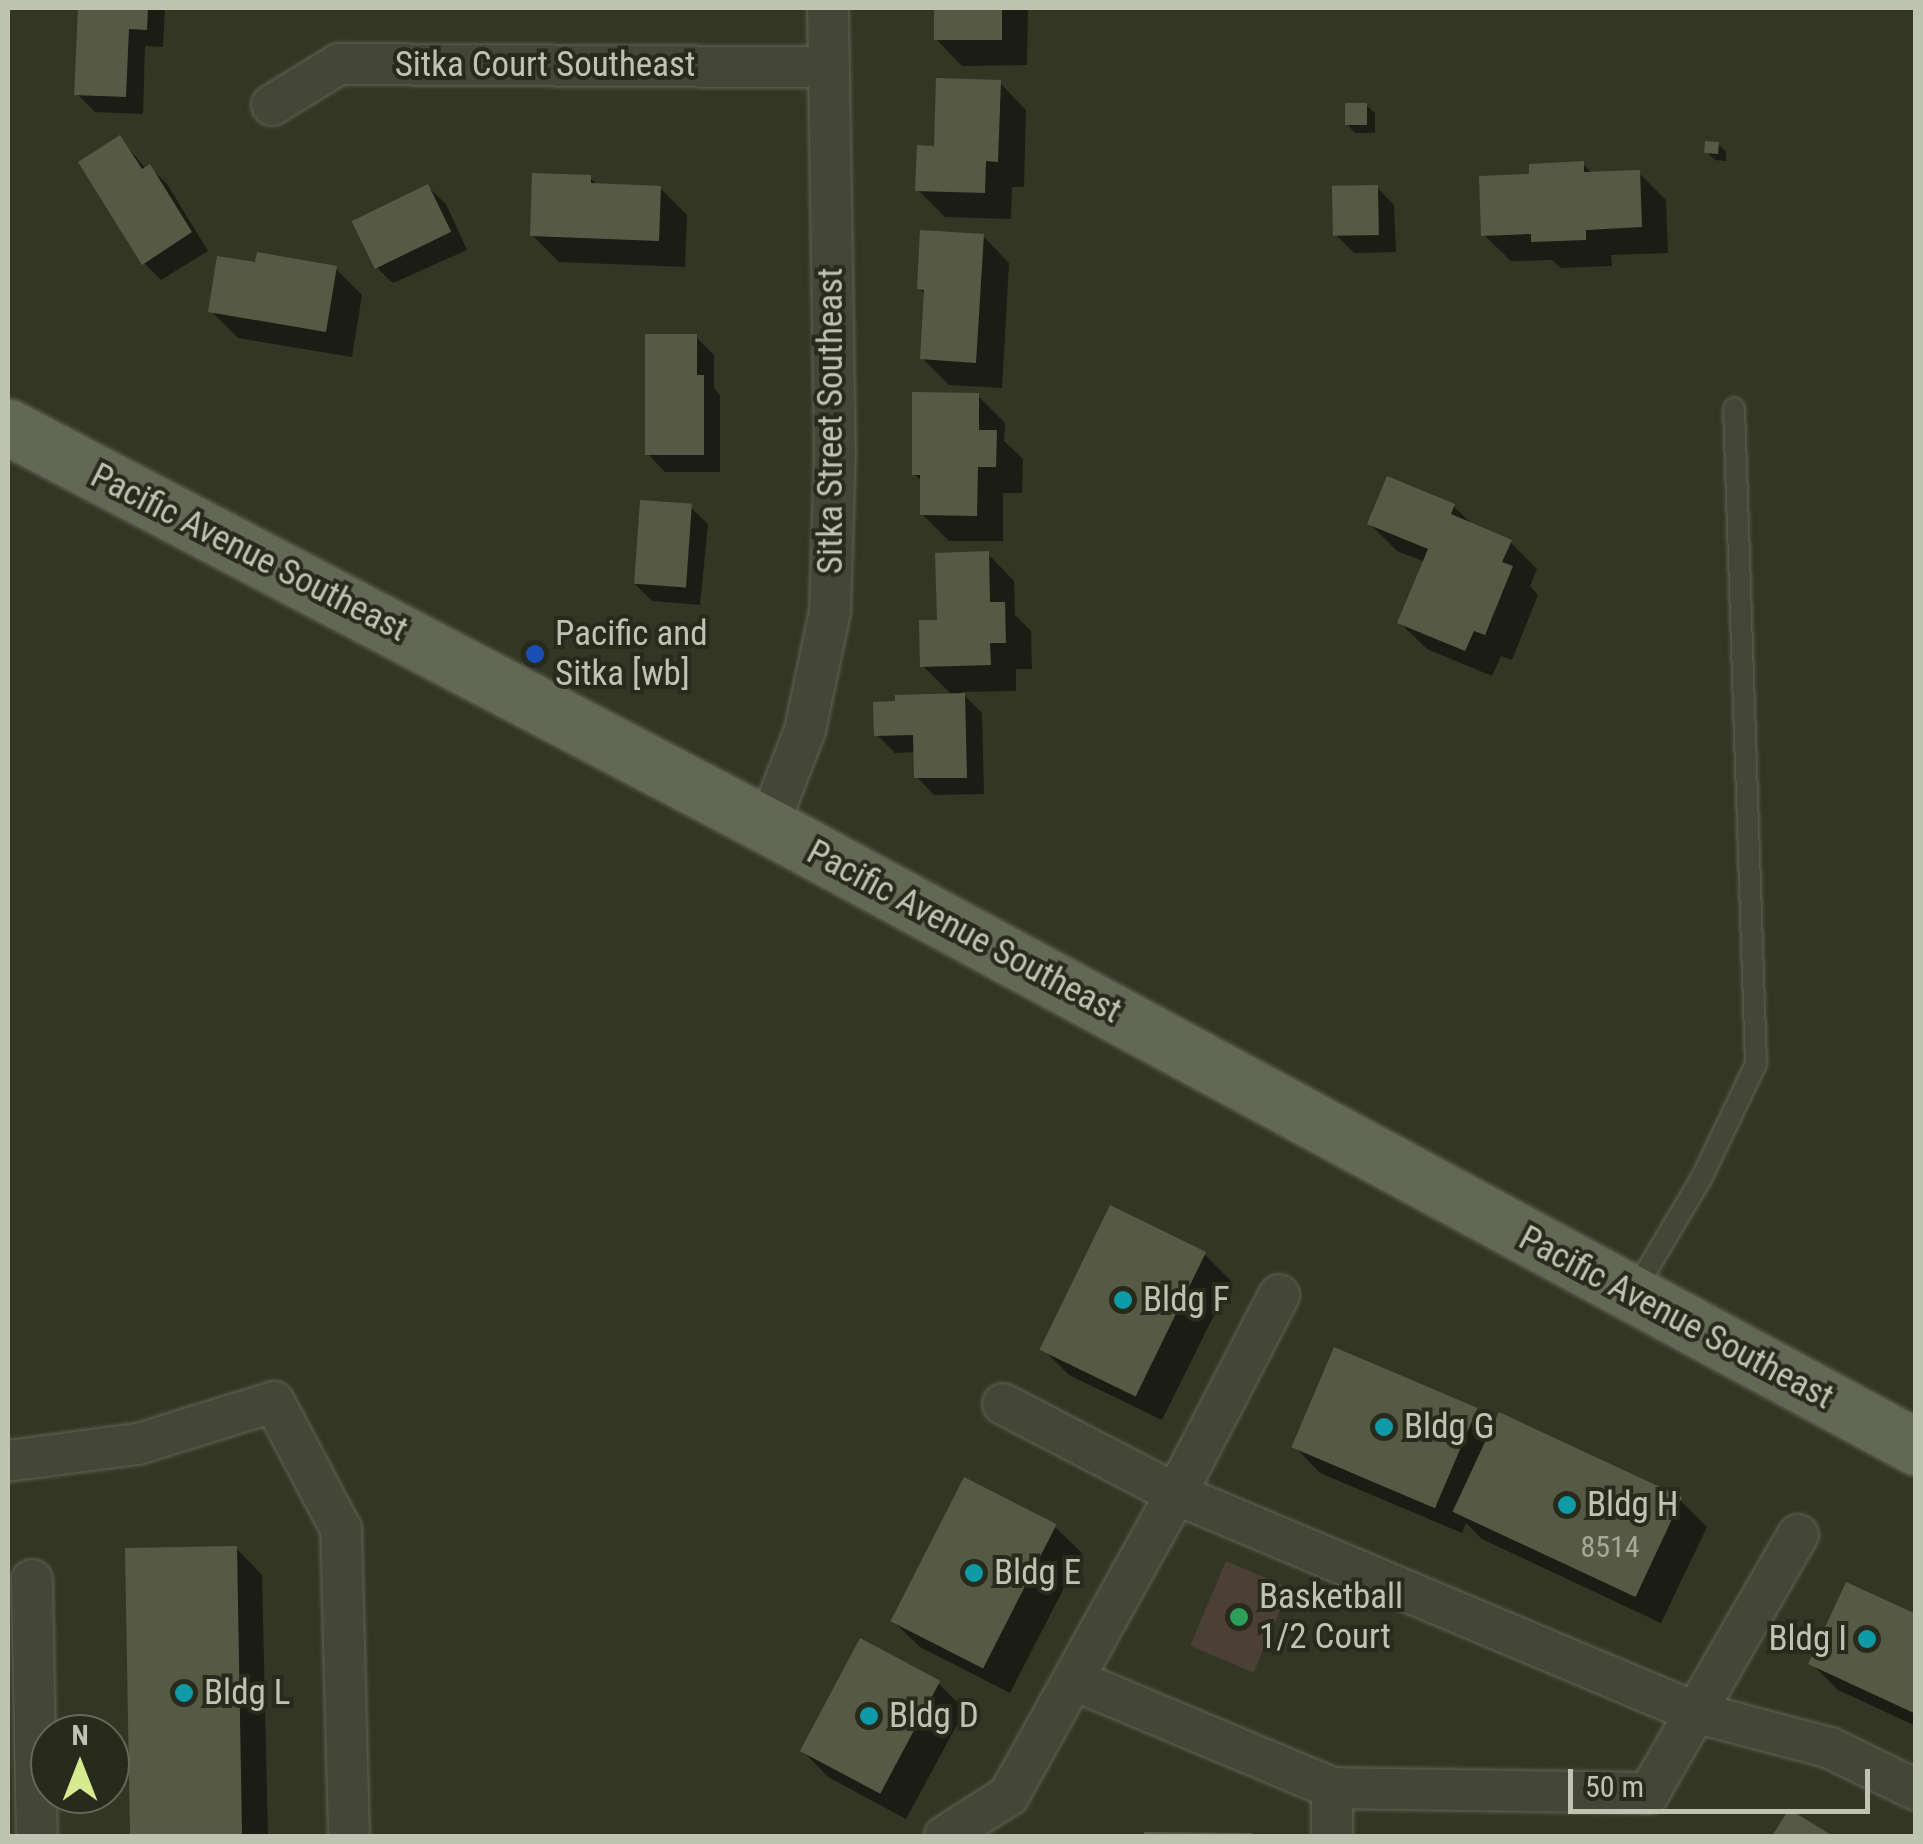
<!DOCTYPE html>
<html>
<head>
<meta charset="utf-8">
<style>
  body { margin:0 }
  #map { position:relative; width:1923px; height:1844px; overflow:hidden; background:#333624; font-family:"Roboto Condensed",sans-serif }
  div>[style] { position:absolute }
  .green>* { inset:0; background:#4b3f36; transform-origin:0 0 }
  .shadow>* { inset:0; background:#0007; transform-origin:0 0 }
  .building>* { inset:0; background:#565a45; transform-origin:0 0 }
  .roads { filter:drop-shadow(0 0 2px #616455) drop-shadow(0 0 2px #616455) }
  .service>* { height:20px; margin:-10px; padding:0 10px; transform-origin:10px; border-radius:10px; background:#444737 }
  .minor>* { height:40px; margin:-20px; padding:0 20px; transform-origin:20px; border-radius:20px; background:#444737 }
  .primary>* { height:55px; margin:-27.5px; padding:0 27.5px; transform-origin:27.5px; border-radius:27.5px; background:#636755 }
  .dots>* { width:28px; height:28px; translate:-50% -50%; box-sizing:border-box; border:5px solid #282b1c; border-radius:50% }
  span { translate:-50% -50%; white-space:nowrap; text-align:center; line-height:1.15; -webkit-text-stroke:8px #282b1c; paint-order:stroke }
  .number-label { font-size:30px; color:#a5a997 }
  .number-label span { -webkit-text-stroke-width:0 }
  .street-label { font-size:35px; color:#bfc3b2 }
  .poi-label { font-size:35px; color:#bfc3b2 }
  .left { translate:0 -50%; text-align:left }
  .right { translate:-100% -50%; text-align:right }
  .frame { position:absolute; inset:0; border:10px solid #bfc3b2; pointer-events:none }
  .north { position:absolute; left:30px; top:1714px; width:100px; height:100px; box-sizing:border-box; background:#282b1c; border:2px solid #646858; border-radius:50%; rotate:0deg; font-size:28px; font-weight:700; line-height:40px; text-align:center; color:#bfc3b2 }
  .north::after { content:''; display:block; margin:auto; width:35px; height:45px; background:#d6ea90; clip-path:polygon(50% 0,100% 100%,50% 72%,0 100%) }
  .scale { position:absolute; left:1568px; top:1769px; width:302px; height:45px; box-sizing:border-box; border:5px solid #bfc3b2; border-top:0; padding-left:12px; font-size:30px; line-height:35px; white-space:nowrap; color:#bfc3b2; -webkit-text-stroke:8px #282b1c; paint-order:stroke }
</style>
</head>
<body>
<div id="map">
  <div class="green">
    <i style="left:1226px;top:1561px;width:69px;height:92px;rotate:23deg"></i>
  </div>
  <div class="shadow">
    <i style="clip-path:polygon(80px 8px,165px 8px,163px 47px,145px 46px,143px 114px,95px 112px,77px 94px)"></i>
    <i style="clip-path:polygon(936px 8px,1028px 8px,1027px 65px,962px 66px,936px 39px)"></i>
    <i style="clip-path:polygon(1000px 83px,1026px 110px,1024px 187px,1012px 187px,1011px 219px,945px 217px,918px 190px,937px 148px)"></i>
    <i style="clip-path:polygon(1366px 105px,1375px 113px,1375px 133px,1355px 133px,1347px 124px)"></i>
    <i style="clip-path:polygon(120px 138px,146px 169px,150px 167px,167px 184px,208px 251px,161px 280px,144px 263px)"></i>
    <i style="clip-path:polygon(1718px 144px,1726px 152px,1726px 161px,1715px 160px,1707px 152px)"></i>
    <i style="clip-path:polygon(1583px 164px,1594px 175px,1639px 173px,1666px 200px,1668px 253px,1611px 255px,1612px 266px,1561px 268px,1552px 260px,1511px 261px,1484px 235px,1532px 176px)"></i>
    <i style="clip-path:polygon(590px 178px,599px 186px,660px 188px,687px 215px,685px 267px,559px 262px,532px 235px)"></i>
    <i style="clip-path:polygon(428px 187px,446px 204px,467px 250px,393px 283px,375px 266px)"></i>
    <i style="clip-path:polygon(1377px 187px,1394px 205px,1396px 252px,1354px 253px,1336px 235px)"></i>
    <i style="clip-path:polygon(983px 236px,1009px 263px,1002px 388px,949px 385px,922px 358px,926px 295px,919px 288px)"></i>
    <i style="clip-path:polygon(335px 268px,362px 295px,352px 357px,238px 338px,211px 311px)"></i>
    <i style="clip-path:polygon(696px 337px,714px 355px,714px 388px,720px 395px,720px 472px,665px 472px,648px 454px)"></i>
    <i style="clip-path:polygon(978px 396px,1005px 423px,1004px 441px,1023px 459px,1022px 493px,1003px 493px,1003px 541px,949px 541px,922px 514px,923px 482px,914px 474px)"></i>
    <i style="clip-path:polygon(1453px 506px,1475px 527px,1510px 542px,1537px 569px,1530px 586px,1538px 595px,1512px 660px,1501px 656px,1492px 676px,1427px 649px,1400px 623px,1425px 562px,1397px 551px,1370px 524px)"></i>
    <i style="clip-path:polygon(690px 507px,708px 524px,700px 605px,652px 601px,634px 583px)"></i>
    <i style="clip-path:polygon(988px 554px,1014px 581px,1015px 615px,1031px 631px,1032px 669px,1016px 669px,1016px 691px,961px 692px,982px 713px,984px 794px,934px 795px,917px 777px,916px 752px,895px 753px,877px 735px,953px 696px,923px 666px,940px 622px)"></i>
    <i style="clip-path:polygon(1204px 1254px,1231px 1281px,1162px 1420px,1069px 1375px,1042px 1348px)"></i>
    <i style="clip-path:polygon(1476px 1410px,1495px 1428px,1680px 1500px,1707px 1527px,1661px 1623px,1482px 1539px,1466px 1523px,1462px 1533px,1320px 1473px,1294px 1446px)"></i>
    <i style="clip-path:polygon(1055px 1527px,1082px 1553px,1010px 1693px,920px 1647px,893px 1621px)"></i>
    <i style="clip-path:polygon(236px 1548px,262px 1575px,268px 1836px,133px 1836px,127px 1551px)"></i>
    <i style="clip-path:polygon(1916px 1617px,1916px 1726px,1838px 1690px,1811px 1663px)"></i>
    <i style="clip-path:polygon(938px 1683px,965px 1710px,906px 1819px,828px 1777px,802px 1750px)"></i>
    <i style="left:1146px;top:1835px;width:105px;height:1px"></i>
  </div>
  <div class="building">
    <i style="clip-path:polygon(78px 8px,148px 8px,147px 30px,129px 29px,126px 97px,74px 95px)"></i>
    <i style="left:934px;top:8px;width:68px;height:32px"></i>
    <i style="clip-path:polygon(936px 78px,1001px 80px,998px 162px,986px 161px,985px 193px,915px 191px,917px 145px,934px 146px)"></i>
    <i style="left:1345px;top:103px;width:22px;height:22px"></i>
    <i style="clip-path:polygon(120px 135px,142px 169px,150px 164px,192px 232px,142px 265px,78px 162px)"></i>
    <i style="left:1705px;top:141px;width:14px;height:12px;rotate:4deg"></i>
    <i style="clip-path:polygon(1584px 161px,1584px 172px,1640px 170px,1642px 227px,1586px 230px,1586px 240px,1531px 242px,1531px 234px,1481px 236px,1479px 176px,1529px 174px,1529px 164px)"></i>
    <i style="clip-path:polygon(532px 173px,591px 175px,591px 183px,661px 186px,659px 241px,530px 236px)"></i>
    <i style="left:428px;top:184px;width:53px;height:85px;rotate:64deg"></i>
    <i style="left:1378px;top:185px;width:50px;height:46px;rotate:89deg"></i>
    <i style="clip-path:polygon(920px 230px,984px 234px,976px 363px,920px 359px,924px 290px,917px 289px)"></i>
    <i style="clip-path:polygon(257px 252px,337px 266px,326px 332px,208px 312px,217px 256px,255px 262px)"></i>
    <i style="clip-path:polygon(645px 334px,697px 334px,697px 375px,704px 375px,704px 455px,645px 455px)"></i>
    <i style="clip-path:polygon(912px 392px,979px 393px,979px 430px,997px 430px,996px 467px,978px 467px,977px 516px,920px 515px,920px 475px,912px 475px)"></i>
    <i style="clip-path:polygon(1387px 476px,1455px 504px,1451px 514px,1512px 540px,1502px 562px,1513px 566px,1485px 635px,1474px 631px,1465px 651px,1397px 623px,1428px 549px,1367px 524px)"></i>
    <i style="left:640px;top:500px;width:52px;height:84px;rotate:4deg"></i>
    <i style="clip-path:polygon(989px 551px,990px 602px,1005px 602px,1006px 643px,990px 643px,991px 665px,920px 667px,919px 620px,937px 620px,935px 553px)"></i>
    <i style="clip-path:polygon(965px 693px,967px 778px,914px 778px,913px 735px,874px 736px,873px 702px,895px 701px,895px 695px)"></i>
    <i style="left:1110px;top:1205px;width:107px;height:161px;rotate:26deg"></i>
    <i style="left:1334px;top:1347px;width:156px;height:109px;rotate:23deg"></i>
    <i style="left:1499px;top:1412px;width:202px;height:110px;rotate:25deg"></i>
    <i style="left:964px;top:1477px;width:104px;height:162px;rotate:27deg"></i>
    <i style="left:237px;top:1546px;width:290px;height:112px;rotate:89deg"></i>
    <i style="clip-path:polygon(1846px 1582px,1916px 1614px,1916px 1714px,1808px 1664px)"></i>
    <i style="left:860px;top:1638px;width:91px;height:128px;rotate:28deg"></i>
    <i style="clip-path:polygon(1789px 1809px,1833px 1836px,1772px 1836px)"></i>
    <i style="clip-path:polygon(1144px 1832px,1252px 1833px,1252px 1836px,1144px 1836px)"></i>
  </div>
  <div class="roads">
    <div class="service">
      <i style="left:1634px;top:1292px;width:134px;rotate:-59.4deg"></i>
      <i style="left:1702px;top:1177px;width:125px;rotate:-64.5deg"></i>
      <i style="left:1756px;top:1064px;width:656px;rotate:-91.92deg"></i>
    </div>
    <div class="minor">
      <i style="left:272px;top:105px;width:79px;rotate:-31.5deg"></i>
      <i style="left:339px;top:64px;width:490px;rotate:0.4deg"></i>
      <i style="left:768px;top:826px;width:103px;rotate:-68.9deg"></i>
      <i style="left:805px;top:730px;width:122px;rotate:-78.1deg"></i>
      <i style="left:830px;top:611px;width:156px;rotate:-88.2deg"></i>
      <i style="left:835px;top:455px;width:447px;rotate:-90.9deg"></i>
      <i style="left:1003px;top:1404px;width:195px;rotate:27.5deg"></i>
      <i style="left:1176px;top:1494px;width:562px;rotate:22.82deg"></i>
      <i style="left:1694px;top:1712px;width:141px;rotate:14.8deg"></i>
      <i style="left:1830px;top:1748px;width:96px;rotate:26deg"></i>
      <i style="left:8px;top:1461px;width:131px;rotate:-7.5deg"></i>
      <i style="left:138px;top:1444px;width:142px;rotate:-17.2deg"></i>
      <i style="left:274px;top:1402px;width:144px;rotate:62.2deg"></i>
      <i style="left:341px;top:1529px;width:307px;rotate:88.5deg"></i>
      <i style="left:32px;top:1580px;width:256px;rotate:88.9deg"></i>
      <i style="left:1074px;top:1680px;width:280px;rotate:22.7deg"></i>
      <i style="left:1332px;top:1788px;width:317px;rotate:0.9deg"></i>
      <i style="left:1649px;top:1793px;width:298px;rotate:-60deg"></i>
      <i style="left:1332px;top:1788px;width:48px;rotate:90deg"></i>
      <i style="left:945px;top:1836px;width:76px;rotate:-32.6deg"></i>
      <i style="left:1009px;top:1795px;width:344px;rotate:-61deg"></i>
      <i style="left:1176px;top:1494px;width:224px;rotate:-62.6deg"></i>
    </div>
    <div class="primary">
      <i style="left:8px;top:427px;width:858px;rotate:27.7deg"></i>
      <i style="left:768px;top:826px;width:1305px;rotate:28.41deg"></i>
    </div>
  </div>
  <div class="dots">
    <i style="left:535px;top:654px;background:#1a4fb4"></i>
    <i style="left:1123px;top:1300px;background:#0f9aa8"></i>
    <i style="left:1384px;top:1427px;background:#0f9aa8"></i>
    <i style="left:1567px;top:1505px;background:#0f9aa8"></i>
    <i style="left:974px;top:1573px;background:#0f9aa8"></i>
    <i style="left:1239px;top:1617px;background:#2e9e5b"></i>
    <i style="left:1867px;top:1639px;background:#0f9aa8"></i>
    <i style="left:184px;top:1693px;background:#0f9aa8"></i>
    <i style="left:869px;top:1716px;background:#0f9aa8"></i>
  </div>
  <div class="number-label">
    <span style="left:1610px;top:1547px">8514</span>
  </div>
  <div class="street-label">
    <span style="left:545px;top:65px">Sitka Court Southeast</span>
    <span style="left:831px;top:421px;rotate:-90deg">Sitka Street Southeast</span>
    <span style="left:249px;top:553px;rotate:27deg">Pacific Avenue Southeast</span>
    <span style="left:964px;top:932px;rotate:28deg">Pacific Avenue Southeast</span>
    <span style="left:1676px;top:1318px;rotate:28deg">Pacific Avenue Southeast</span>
  </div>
  <div class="poi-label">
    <span class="left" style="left:555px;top:654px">Pacific and<br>Sitka [wb]</span>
    <span class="left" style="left:1143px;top:1300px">Bldg F</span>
    <span class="left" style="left:1404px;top:1427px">Bldg G</span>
    <span class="left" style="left:1587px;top:1505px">Bldg H</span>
    <span class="left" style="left:994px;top:1573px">Bldg E</span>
    <span class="left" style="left:1259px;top:1617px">Basketball<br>1/2 Court</span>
    <span class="right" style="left:1847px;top:1639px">Bldg I</span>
    <span class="left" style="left:204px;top:1693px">Bldg L</span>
    <span class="left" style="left:889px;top:1716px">Bldg D</span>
  </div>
  <div class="frame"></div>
  <div class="north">N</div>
  <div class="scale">50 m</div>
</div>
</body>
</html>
